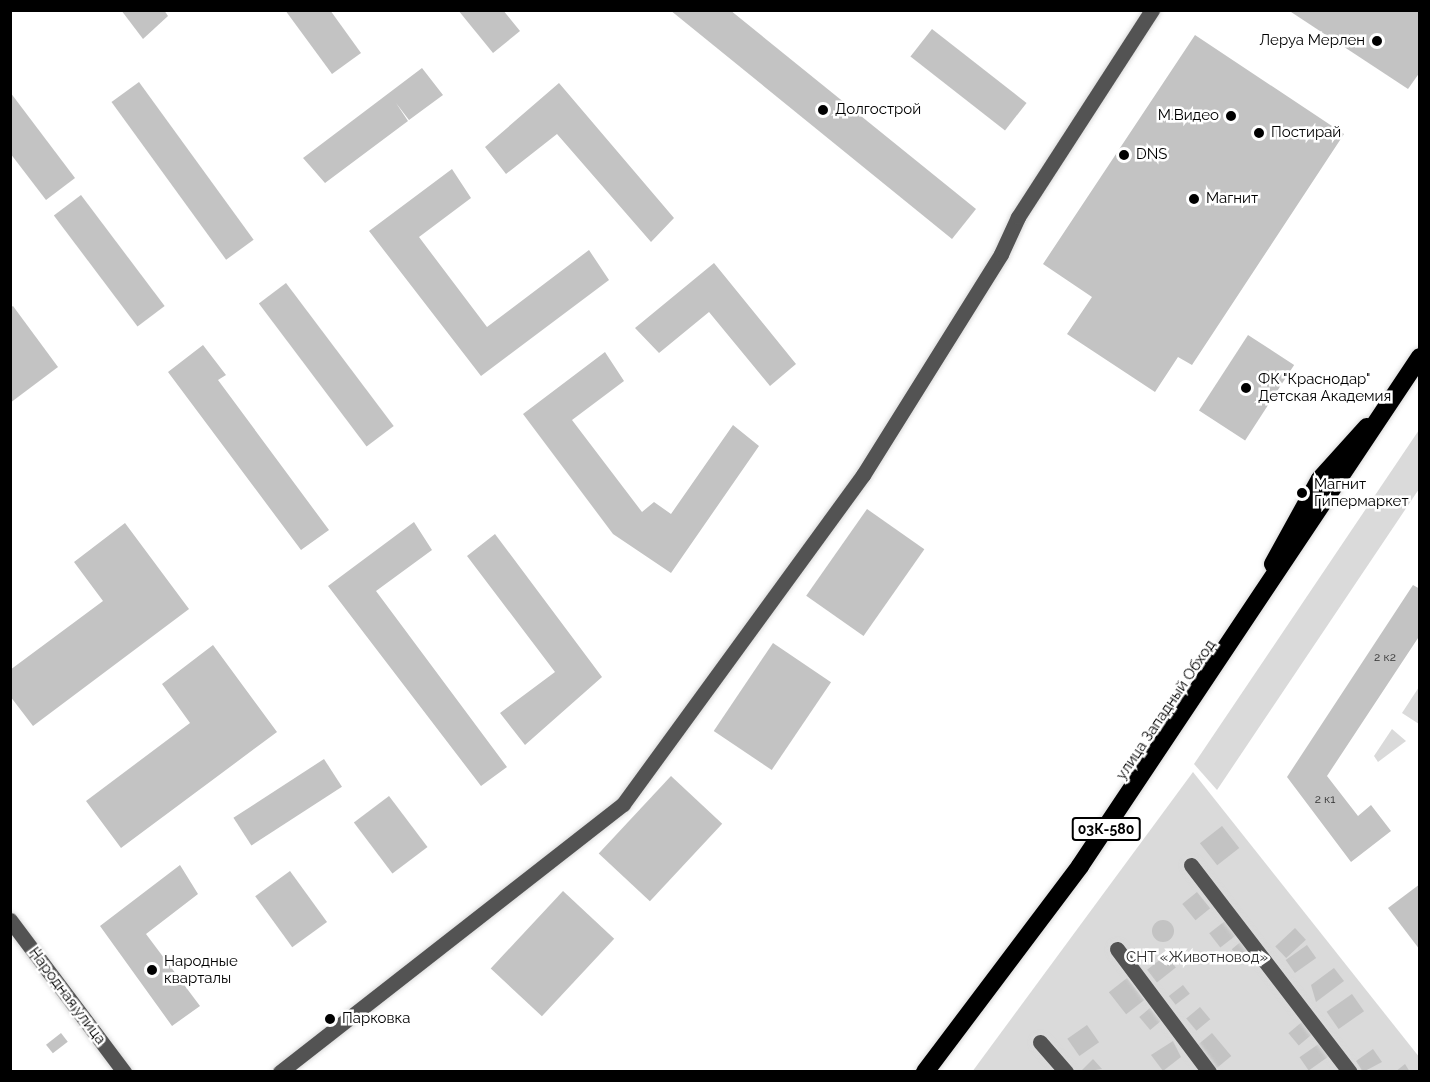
<!DOCTYPE html>
<html>
<head>
<meta charset="utf-8">
<style>
  body { margin:0 }
  #map { position:relative; width:1430px; height:1082px; overflow:hidden; background:#fff; font-family:Raleway,sans-serif }
  div>[style] { position:absolute }
  .green>* { inset:0; background:#dadada }
  .building>* { inset:0; background:#c3c3c3; transform-origin:0 0 }
  .round { border-radius:50% }
  .roads { filter:drop-shadow(0 0 2px #dbdbdb) drop-shadow(0 0 2px #dbdbdb) }
  .minor>* { height:15px; margin:-7.5px; padding:0 7.5px; transform-origin:7.5px; border-radius:7.5px; background:#535353 }
  .highway>* { height:18px; margin:-9px; padding:0 9px; transform-origin:9px; border-radius:9px; background:#000 }
  .dots>* { width:16px; height:16px; translate:-50% -50%; box-sizing:border-box; border:3px solid #fff; border-radius:50% }
  span { translate:-50% -50%; white-space:nowrap; text-align:center; line-height:1.15; -webkit-text-stroke:5px #fff; paint-order:stroke }
  .number-label { font-size:12px; color:#313131 }
  .number-label span { -webkit-text-stroke-width:0 }
  .shield-label span { padding:2px 4px; background:#fff; border:2px solid; border-radius:4px; -webkit-text-stroke-width:0 }
  .shield-label { font-size:14px; color:#000; font-weight:700 }
  .poi-label { font-size:15px; color:#000 }
  .right { translate:-100% -50%; text-align:right }
  .left { translate:0 -50%; text-align:left }
  .street-label { font-size:15px; color:#000 }
  .park-label { font-size:15px; color:#313131 }
  .frame { position:absolute; inset:0; border:12px solid #000; pointer-events:none }
</style>
</head>
<body>
<div id="map">
  <div class="green">
    <i style="clip-path:polygon(1419px 430px,1419px 489px,1217px 790px,1194px 764px)"></i>
    <i style="clip-path:polygon(1419px 687px,1419px 724px,1402px 713px)"></i>
    <i style="clip-path:polygon(1392px 729px,1406px 741px,1378px 762px,1374px 756px)"></i>
    <i style="clip-path:polygon(1193px 772px,1420px 1058px,1419px 1072px,972px 1072px)"></i>
  </div>
  <div class="building">
    <i style="clip-path:polygon(121px 10px,164px 10px,168px 16px,143px 39px)"></i>
    <i style="clip-path:polygon(285px 10px,330px 10px,361px 53px,332px 74px)"></i>
    <i style="clip-path:polygon(458px 10px,503px 10px,520px 31px,493px 53px)"></i>
    <i style="clip-path:polygon(670px 10px,730px 10px,976px 209px,952px 239px)"></i>
    <i style="clip-path:polygon(1288px 10px,1420px 10px,1420px 72px,1408px 89px)"></i>
    <i style="left:932px;top:29px;width:120px;height:35px;rotate:38deg"></i>
    <i style="clip-path:polygon(1195px 35px,1344px 134px,1192px 365px,1178px 357px,1155px 392px,1067px 334px,1092px 297px,1043px 264px)"></i>
    <i style="clip-path:polygon(422px 68px,443px 95px,409px 120px,396px 103px,408px 121px,325px 183px,303px 158px)"></i>
    <i style="left:139px;top:82px;width:195px;height:34px;rotate:54deg"></i>
    <i style="clip-path:polygon(559px 83px,674px 218px,651px 242px,557px 134px,506px 174px,485px 147px)"></i>
    <i style="clip-path:polygon(10px 92px,75px 178px,46px 200px,10px 153px)"></i>
    <i style="clip-path:polygon(452px 169px,471px 198px,419px 237px,487px 327px,589px 250px,609px 280px,481px 376px,369px 231px)"></i>
    <i style="left:81px;top:195px;width:139px;height:34px;rotate:53deg"></i>
    <i style="clip-path:polygon(714px 263px,796px 364px,770px 386px,709px 312px,659px 353px,635px 328px)"></i>
    <i style="left:286px;top:283px;width:179px;height:34px;rotate:53deg"></i>
    <i style="clip-path:polygon(13px 306px,58px 367px,10px 403px,10px 308px)"></i>
    <i style="left:1248px;top:335px;width:55px;height:90px;rotate:33deg"></i>
    <i style="clip-path:polygon(203px 345px,226px 375px,218px 380px,329px 530px,301px 550px,168px 372px)"></i>
    <i style="clip-path:polygon(605px 352px,624px 381px,572px 420px,642px 512px,654px 502px,671px 514px,733px 425px,759px 446px,671px 573px,613px 534px,523px 414px)"></i>
    <i style="left:867px;top:509px;width:70px;height:106px;rotate:35deg"></i>
    <i style="clip-path:polygon(414px 522px,432px 550px,376px 591px,507px 767px,481px 786px,328px 586px)"></i>
    <i style="clip-path:polygon(125px 523px,189px 609px,33px 726px,10px 696px,10px 670px,103px 601px,74px 562px)"></i>
    <i style="clip-path:polygon(495px 534px,602px 677px,525px 745px,500px 713px,555px 672px,467px 556px)"></i>
    <i style="clip-path:polygon(1413px 585px,1420px 589px,1420px 635px,1327px 776px,1358px 816px,1371px 805px,1391px 831px,1351px 862px,1287px 777px)"></i>
    <i style="left:773px;top:643px;width:70px;height:106px;rotate:34deg"></i>
    <i style="clip-path:polygon(213px 645px,277px 732px,121px 848px,86px 801px,190px 723px,162px 684px)"></i>
    <i style="left:324px;top:759px;width:33px;height:108px;rotate:57deg"></i>
    <i style="left:671px;top:776px;width:70px;height:106px;rotate:43deg"></i>
    <i style="left:389px;top:796px;width:64px;height:44px;rotate:53deg"></i>
    <i style="left:1222px;top:826px;width:28px;height:28px;rotate:52deg"></i>
    <i style="clip-path:polygon(180px 865px,198px 894px,146px 934px,200px 1006px,172px 1026px,100px 926px)"></i>
    <i style="left:290px;top:871px;width:63px;height:43px;rotate:54deg"></i>
    <i style="clip-path:polygon(1420px 884px,1420px 950px,1388px 908px)"></i>
    <i style="left:563px;top:891px;width:70px;height:106px;rotate:43deg"></i>
    <i style="left:1197px;top:892px;width:21px;height:19px;rotate:51deg"></i>
    <i class="round" style="left:1152px;top:920px;width:22px;height:22px"></i>
    <i style="left:1225px;top:921px;width:18px;height:20px;rotate:52deg"></i>
    <i style="left:1295px;top:928px;width:16px;height:27px;rotate:47deg"></i>
    <i style="left:1244px;top:939px;width:16px;height:16px;rotate:50deg"></i>
    <i style="left:1307px;top:945px;width:16px;height:26px;rotate:55deg"></i>
    <i style="left:1166px;top:955px;width:16px;height:24px;rotate:52deg"></i>
    <i style="clip-path:polygon(1334px 968px,1344px 981px,1316px 1002px,1311px 985px)"></i>
    <i style="left:1127px;top:978px;width:28px;height:23px;rotate:52deg"></i>
    <i style="left:1183px;top:985px;width:11px;height:18px;rotate:52deg"></i>
    <i style="left:1352px;top:994px;width:21px;height:31px;rotate:55deg"></i>
    <i style="left:1200px;top:1007px;width:16px;height:18px;rotate:50deg"></i>
    <i style="left:1150px;top:1008px;width:17px;height:14px;rotate:50deg"></i>
    <i style="left:1303px;top:1021px;width:16px;height:19px;rotate:50deg"></i>
    <i style="left:1087px;top:1025px;width:21px;height:24px;rotate:55deg"></i>
    <i style="left:61px;top:1033px;width:11px;height:19px;rotate:52deg"></i>
    <i style="left:1212px;top:1033px;width:30px;height:20px;rotate:50deg"></i>
    <i style="clip-path:polygon(1173px 1041px,1181px 1057px,1163px 1071px,1151px 1055px)"></i>
    <i style="left:1320px;top:1043px;width:16px;height:25px;rotate:55deg"></i>
    <i style="clip-path:polygon(1373px 1049px,1382px 1062px,1363px 1072px,1356px 1061px)"></i>
    <i style="clip-path:polygon(1093px 1059px,1102px 1069px,1083px 1072px,1082px 1070px)"></i>
    <i style="clip-path:polygon(1405px 1064px,1410px 1072px,1395px 1072px)"></i>
  </div>
  <div class="roads">
    <div class="minor">
      <i style="left:1191px;top:865px;width:261px;rotate:52.5deg"></i>
      <i style="left:10px;top:920px;width:190px;rotate:53.1deg"></i>
      <i style="left:1117px;top:949px;width:154px;rotate:53.2deg"></i>
      <i style="left:1040px;top:1042px;width:40px;rotate:49deg"></i>
      <i style="left:280px;top:1072px;width:435px;rotate:-38deg"></i>
      <i style="left:623px;top:804px;width:407px;rotate:-53.9deg"></i>
      <i style="left:863px;top:475px;width:261px;rotate:-58deg"></i>
      <i style="left:1001px;top:254px;width:41px;rotate:-65.3deg"></i>
      <i style="left:1018px;top:217px;width:247px;rotate:-57.1deg"></i>
    </div>
    <div class="highway">
      <i style="left:1273px;top:564px;width:97px;rotate:-61.1deg"></i>
      <i style="left:1320px;top:479px;width:70px;rotate:-47.9deg"></i>
      <i style="left:925px;top:1072px;width:258px;rotate:-53deg"></i>
      <i style="left:1080px;top:866px;width:612px;rotate:-56.26deg"></i>
    </div>
  </div>
  <div class="dots">
    <i style="left:1377px;top:41px;background:#000"></i>
    <i style="left:823px;top:110px;background:#000"></i>
    <i style="left:1231px;top:116px;background:#000"></i>
    <i style="left:1259px;top:133px;background:#000"></i>
    <i style="left:1124px;top:155px;background:#000"></i>
    <i style="left:1194px;top:199px;background:#000"></i>
    <i style="left:1246px;top:388px;background:#000"></i>
    <i style="left:1302px;top:493px;background:#000"></i>
    <i style="left:152px;top:970px;background:#000"></i>
    <i style="left:330px;top:1019px;background:#000"></i>
  </div>
  <div class="number-label">
    <span style="left:1385px;top:658px">2 к2</span>
    <span style="left:1325px;top:800px">2 к1</span>
  </div>
  <div class="shield-label">
    <span style="left:1106px;top:829px">03К-580</span>
  </div>
  <div class="poi-label">
    <span class="right" style="left:1365px;top:41px">Леруа Мерлен</span>
    <span class="left" style="left:835px;top:110px">Долгострой</span>
    <span class="right" style="left:1219px;top:116px">М.Видео</span>
    <span class="left" style="left:1271px;top:133px">Постирай</span>
    <span class="left" style="left:1136px;top:155px">DNS</span>
    <span class="left" style="left:1206px;top:199px">Магнит</span>
    <span class="left" style="left:1258px;top:388px">ФК "Краснодар"<br>Детская Академия</span>
    <span class="left" style="left:1314px;top:493px">Магнит<br>Гипермаркет</span>
    <span class="left" style="left:164px;top:970px">Народные<br>кварталы</span>
    <span class="left" style="left:342px;top:1019px">Парковка</span>
  </div>
  <div class="street-label">
    <span style="left:1166px;top:710px;rotate:-56deg">улица Западный Обход</span>
    <span style="left:67px;top:996px;rotate:53deg">Народная улица</span>
  </div>
  <div class="park-label">
    <span style="left:1197px;top:958px">СНТ «Животновод»</span>
  </div>
  <div class="frame"></div>
</div>
</body>
</html>
